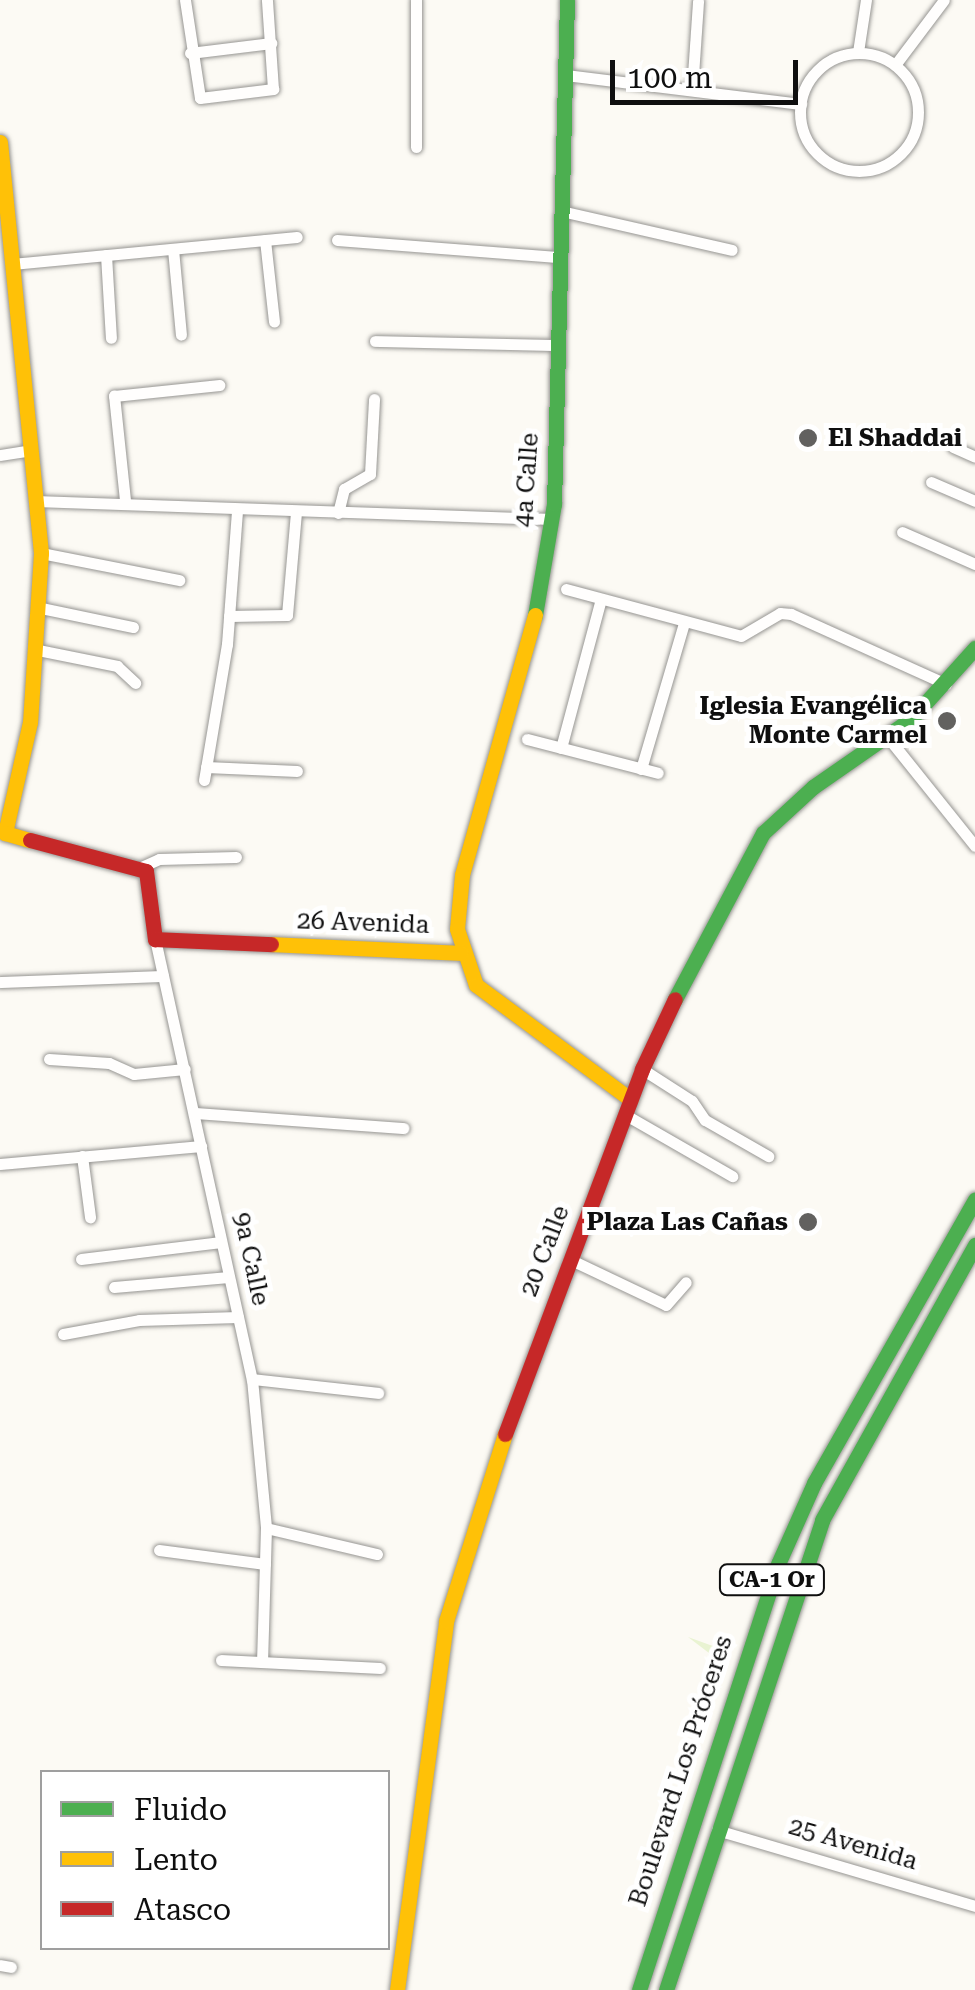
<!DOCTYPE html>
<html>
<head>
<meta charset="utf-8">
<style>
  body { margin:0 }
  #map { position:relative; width:975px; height:1990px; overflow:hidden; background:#fcfaf4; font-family:"Roboto Serif",serif }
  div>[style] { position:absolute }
  .green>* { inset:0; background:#e9f3d2 }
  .roads { filter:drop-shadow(0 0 2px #969592) drop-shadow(0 0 2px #969592) }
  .street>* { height:11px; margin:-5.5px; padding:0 5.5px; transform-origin:5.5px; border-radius:5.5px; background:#fffefd }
  .street>.ring { margin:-5.5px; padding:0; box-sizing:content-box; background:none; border:11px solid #fffefd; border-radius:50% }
  .fast>* { height:15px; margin:-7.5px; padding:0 7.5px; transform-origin:7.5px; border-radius:7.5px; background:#4caf50 }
  .slow>* { height:15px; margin:-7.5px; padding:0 7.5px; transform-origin:7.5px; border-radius:7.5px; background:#ffc107 }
  .jam>* { height:15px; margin:-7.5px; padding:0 7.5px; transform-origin:7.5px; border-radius:7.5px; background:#c62828 }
  .dots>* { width:28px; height:28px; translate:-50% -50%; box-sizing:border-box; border:5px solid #fff; border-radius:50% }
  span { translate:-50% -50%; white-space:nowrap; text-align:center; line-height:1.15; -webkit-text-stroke:10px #fff; paint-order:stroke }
  .shield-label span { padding:2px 8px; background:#fff; border:2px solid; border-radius:8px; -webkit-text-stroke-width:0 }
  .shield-label { font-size:22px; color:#0f0f0f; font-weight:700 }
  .poi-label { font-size:25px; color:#0f0f0f; font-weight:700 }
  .left { translate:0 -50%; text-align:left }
  .right { translate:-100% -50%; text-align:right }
  .street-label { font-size:25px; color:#0f0f0f }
  .legend { position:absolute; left:40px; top:1770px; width:350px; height:180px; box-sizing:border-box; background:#fff; border:2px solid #9f9f9f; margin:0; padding:12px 18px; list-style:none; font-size:30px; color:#0f0f0f }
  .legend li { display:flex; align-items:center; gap:20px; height:50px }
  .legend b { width:50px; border:2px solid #9f9f9f }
  .scale { position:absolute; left:610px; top:60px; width:188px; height:45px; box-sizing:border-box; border:5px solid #0f0f0f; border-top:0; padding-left:12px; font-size:30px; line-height:35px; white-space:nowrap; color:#0f0f0f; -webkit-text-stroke:8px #fff; paint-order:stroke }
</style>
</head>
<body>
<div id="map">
  <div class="green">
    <i style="clip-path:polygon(688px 1637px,721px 1649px,715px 1680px,708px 1675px,709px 1653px)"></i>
  </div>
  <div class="roads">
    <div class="street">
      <i style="left:185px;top:0;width:99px;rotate:81.3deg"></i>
      <i style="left:200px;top:98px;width:74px;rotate:-7deg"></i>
      <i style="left:273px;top:89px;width:89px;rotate:-93.9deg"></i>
      <i style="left:858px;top:52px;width:53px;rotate:-81.3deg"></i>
      <i class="ring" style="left:800px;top:53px;width:107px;height:107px"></i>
      <i style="left:190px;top:53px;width:82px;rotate:-7deg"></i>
      <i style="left:895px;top:65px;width:81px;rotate:-53deg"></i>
      <i style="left:565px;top:75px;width:238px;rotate:7deg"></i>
      <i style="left:692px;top:90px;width:89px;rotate:-86.1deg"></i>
      <i style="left:416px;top:147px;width:147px;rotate:-90deg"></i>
      <i style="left:561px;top:211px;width:175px;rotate:12.8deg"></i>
      <i style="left:265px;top:240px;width:82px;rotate:83.7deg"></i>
      <i style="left:337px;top:240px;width:224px;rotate:4.4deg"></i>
      <i style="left:173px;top:249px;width:86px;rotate:84.7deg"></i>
      <i style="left:106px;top:255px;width:83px;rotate:86.6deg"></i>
      <i style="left:12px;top:264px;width:286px;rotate:-5.4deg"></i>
      <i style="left:375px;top:341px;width:183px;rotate:1.3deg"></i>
      <i style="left:953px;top:447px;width:24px;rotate:24deg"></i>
      <i style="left:0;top:455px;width:30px;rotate:-9deg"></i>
      <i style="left:931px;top:482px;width:48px;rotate:23.4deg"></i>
      <i style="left:125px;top:500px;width:105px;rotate:-96deg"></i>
      <i style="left:114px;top:396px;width:106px;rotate:-6deg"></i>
      <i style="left:35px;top:501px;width:516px;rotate:2deg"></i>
      <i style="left:338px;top:513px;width:25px;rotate:-76deg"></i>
      <i style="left:344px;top:489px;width:30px;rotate:-30deg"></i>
      <i style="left:370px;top:474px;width:75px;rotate:-86.9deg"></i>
      <i style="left:902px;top:532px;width:80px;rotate:23.7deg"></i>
      <i style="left:41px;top:553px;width:141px;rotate:11.1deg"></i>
      <i style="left:566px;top:589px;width:181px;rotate:15deg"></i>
      <i style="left:741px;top:636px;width:45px;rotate:-30.5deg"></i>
      <i style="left:780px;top:613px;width:11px;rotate:5deg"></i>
      <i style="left:791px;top:614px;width:170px;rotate:24.3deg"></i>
      <i style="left:41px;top:608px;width:94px;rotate:11.7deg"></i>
      <i style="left:229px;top:616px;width:58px;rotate:-1deg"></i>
      <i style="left:287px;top:615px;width:103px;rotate:-85deg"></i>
      <i style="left:38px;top:650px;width:81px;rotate:11.4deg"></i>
      <i style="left:117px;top:666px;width:25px;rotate:43deg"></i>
      <i style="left:886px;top:735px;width:142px;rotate:51.3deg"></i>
      <i style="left:527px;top:739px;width:135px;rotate:14.5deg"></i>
      <i style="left:561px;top:748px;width:154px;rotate:-75deg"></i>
      <i style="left:206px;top:767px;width:91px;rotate:2.5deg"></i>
      <i style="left:641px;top:769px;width:152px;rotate:-73.6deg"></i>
      <i style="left:204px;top:780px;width:138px;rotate:-80.4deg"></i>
      <i style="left:227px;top:644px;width:133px;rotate:-85.7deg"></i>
      <i style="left:139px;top:868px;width:22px;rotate:-24deg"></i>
      <i style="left:159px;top:859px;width:77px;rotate:-1.5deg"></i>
      <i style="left:155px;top:939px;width:451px;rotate:77.6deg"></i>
      <i style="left:252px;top:1379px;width:150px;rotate:84.6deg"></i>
      <i style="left:266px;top:1528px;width:134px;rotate:91.7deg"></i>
      <i style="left:0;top:982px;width:163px;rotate:-2.1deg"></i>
      <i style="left:49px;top:1059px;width:60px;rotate:3.8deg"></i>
      <i style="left:109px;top:1063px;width:27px;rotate:24deg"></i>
      <i style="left:134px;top:1074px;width:51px;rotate:-5.6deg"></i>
      <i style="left:642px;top:1069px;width:59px;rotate:32.6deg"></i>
      <i style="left:692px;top:1101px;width:23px;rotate:56deg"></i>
      <i style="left:705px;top:1120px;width:73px;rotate:29.7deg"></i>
      <i style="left:194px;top:1113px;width:210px;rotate:4.1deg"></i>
      <i style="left:624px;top:1114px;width:125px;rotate:29.9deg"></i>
      <i style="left:82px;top:1156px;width:62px;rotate:82.5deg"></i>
      <i style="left:0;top:1164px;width:202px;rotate:-5.1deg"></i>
      <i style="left:81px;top:1259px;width:141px;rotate:-6.9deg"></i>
      <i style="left:569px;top:1259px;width:107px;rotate:25.4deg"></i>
      <i style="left:666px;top:1305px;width:30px;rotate:-49deg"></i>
      <i style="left:114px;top:1287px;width:115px;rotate:-5deg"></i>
      <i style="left:63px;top:1334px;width:77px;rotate:-10.4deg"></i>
      <i style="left:139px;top:1320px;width:99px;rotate:-1.7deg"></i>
      <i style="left:252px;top:1379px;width:127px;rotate:6.3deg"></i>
      <i style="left:266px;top:1528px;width:114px;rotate:13.2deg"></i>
      <i style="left:159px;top:1550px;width:107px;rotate:7.5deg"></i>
      <i style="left:221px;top:1660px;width:159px;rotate:2.9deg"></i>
      <i style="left:717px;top:1830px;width:269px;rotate:16.4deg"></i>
      <i style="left:0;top:1965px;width:11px;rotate:10deg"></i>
    </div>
    <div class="fast">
      <i style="left:535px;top:615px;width:113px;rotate:-80.3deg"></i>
      <i style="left:554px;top:504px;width:504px;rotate:-88.52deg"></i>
      <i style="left:675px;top:999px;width:188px;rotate:-62.1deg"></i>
      <i style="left:763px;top:833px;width:68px;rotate:-42.6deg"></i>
      <i style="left:813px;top:787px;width:119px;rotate:-34.8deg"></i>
      <i style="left:911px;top:719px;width:96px;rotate:-48deg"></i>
      <i style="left:639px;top:1990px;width:448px;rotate:-71.9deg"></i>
      <i style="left:778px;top:1564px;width:89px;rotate:-66deg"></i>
      <i style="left:814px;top:1483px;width:326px;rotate:-60.4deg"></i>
      <i style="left:666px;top:1990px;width:495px;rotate:-71.6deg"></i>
      <i style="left:822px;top:1520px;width:315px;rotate:-60.9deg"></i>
    </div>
    <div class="slow">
      <i style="left:0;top:142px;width:413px;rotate:84.3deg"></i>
      <i style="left:41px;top:553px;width:169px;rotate:93.7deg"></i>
      <i style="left:30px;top:722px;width:114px;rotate:102.7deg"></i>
      <i style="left:5px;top:833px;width:26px;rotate:16deg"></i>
      <i style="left:535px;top:615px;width:270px;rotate:105.7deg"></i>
      <i style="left:462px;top:875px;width:54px;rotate:95.3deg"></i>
      <i style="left:457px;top:929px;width:59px;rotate:71.3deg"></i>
      <i style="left:476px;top:985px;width:192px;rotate:36.5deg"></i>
      <i style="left:271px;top:944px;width:190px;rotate:2.7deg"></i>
      <i style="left:397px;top:1990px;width:372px;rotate:-82.4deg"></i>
      <i style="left:446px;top:1621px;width:196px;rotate:-72.5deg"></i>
    </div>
    <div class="jam">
      <i style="left:30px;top:840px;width:120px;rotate:15deg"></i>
      <i style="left:146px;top:871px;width:69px;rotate:82.5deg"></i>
      <i style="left:155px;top:939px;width:116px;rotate:2.5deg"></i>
      <i style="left:505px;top:1434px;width:390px;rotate:-69.4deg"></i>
      <i style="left:642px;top:1069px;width:77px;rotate:-64.8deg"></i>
    </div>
  </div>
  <div class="dots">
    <i style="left:808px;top:438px;background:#62615f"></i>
    <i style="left:947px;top:721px;background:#62615f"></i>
    <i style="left:808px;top:1222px;background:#62615f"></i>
  </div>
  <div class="shield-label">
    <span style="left:772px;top:1580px">CA-1 Or</span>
  </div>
  <div class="poi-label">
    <span class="left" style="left:828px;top:438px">El Shaddai</span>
    <span class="right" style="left:927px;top:721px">Iglesia Evangélica<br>Monte Carmel</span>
    <span class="right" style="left:788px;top:1222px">Plaza Las Cañas</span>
  </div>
  <div class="street-label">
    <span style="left:527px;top:480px;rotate:-86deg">4a Calle</span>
    <span style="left:363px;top:923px;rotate:2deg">26 Avenida</span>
    <span style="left:545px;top:1251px;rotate:-69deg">20 Calle</span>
    <span style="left:251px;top:1259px;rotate:78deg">9a Calle</span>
    <span style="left:681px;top:1771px;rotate:-72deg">Boulevard Los Próceres</span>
    <span style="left:853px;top:1844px;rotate:16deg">25 Avenida</span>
  </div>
  <ul class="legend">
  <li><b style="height:12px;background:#4caf50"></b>Fluido</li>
  <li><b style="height:12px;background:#ffc107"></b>Lento</li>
  <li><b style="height:12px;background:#c62828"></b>Atasco</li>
  </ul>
  <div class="scale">100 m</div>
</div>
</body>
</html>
